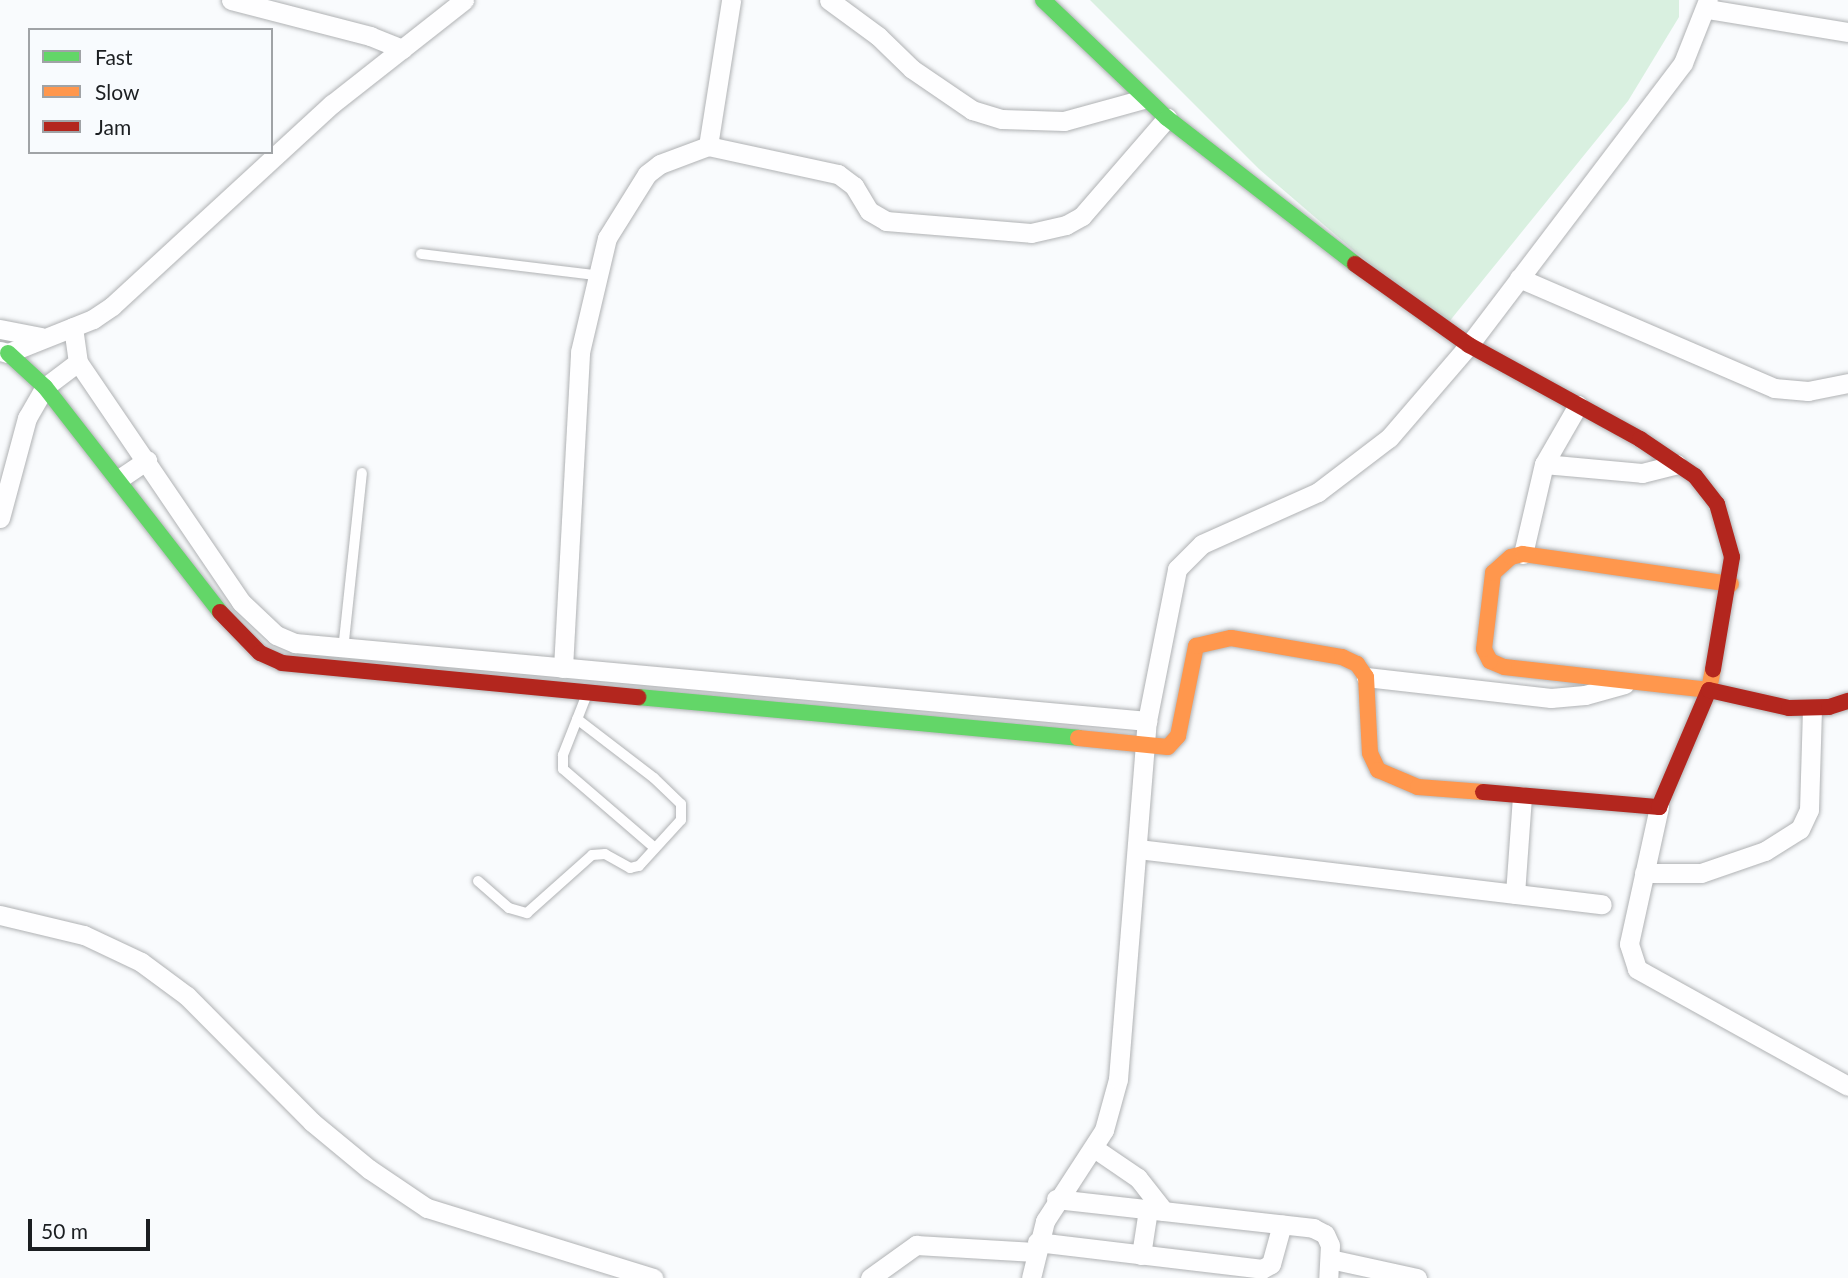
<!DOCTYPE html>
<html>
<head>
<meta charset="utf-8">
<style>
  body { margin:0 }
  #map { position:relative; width:1848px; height:1278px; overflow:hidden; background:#f9fbfd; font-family:Lato,sans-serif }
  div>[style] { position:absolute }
  .green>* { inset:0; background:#d9f0e0 }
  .roads { filter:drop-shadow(0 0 2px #b0b2b4) drop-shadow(0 0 2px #b0b2b4) }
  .lane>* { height:10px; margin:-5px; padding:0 5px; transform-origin:5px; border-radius:5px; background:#fefeff }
  .street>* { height:19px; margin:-9.5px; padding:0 9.5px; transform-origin:9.5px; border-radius:9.5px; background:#fefeff }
  .fast>* { height:16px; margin:-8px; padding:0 8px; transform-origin:8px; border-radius:8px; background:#63d668 }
  .slow>* { height:16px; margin:-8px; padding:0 8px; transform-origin:8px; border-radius:8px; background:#ff974d }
  .jam>* { height:16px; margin:-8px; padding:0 8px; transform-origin:8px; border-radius:8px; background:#b3261e }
  span { translate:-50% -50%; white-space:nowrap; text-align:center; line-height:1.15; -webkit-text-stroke:6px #f8fbfe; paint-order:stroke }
  .legend { position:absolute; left:28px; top:28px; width:245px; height:126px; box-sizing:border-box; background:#f8fbfe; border:2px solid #a0a3a6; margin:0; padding:9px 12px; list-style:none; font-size:21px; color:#1b1e21 }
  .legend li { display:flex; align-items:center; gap:14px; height:35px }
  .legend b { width:35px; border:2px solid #a0a3a6 }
  .scale { position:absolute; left:28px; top:1219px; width:122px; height:32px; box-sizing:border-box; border:4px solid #1b1e21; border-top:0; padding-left:9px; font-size:21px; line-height:24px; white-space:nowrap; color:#1b1e21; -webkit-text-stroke:5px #f8fbfe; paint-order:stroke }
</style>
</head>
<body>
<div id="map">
  <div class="green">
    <i style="clip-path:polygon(1090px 0,1679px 0,1679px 17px,1628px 101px,1444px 328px,1259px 169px)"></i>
  </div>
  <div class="roads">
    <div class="lane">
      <i style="left:421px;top:254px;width:175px;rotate:6.9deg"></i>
      <i style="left:343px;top:650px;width:178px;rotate:-83.9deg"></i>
      <i style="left:587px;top:694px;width:66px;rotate:111.5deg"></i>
      <i style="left:563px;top:755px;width:14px;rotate:90deg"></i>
      <i style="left:563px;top:769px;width:121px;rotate:40.7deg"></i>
      <i style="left:478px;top:881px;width:41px;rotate:41.1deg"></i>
      <i style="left:509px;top:908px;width:19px;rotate:16deg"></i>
      <i style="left:527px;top:913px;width:87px;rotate:-41.7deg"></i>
      <i style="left:592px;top:855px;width:13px;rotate:-4deg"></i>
      <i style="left:605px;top:854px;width:29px;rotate:29deg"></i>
      <i style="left:630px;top:868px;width:9px;rotate:-13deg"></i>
      <i style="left:639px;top:866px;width:62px;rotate:-47.6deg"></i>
      <i style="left:681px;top:820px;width:16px;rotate:-90deg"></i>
      <i style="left:681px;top:804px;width:37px;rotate:-136deg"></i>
      <i style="left:654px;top:778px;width:97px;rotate:-142.5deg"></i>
    </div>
    <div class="street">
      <i style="left:231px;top:0;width:144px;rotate:14.5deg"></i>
      <i style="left:370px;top:36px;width:35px;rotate:22deg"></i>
      <i style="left:829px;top:0;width:61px;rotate:36.3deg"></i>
      <i style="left:878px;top:36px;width:47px;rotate:44.1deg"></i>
      <i style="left:912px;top:69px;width:73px;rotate:34.3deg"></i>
      <i style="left:972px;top:110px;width:31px;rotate:17deg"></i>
      <i style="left:1002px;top:119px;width:62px;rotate:1.8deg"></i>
      <i style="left:1064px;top:121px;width:83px;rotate:-15.4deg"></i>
      <i style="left:1707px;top:9px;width:143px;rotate:9.3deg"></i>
      <i style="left:708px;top:146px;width:148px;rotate:-81deg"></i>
      <i style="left:1519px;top:278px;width:278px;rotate:23.3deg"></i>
      <i style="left:1774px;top:388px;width:34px;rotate:5deg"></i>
      <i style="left:1808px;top:391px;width:41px;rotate:-11.3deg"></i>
      <i style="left:73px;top:327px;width:35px;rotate:82deg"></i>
      <i style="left:78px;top:362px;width:290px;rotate:55.8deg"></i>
      <i style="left:241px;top:602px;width:48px;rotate:43.3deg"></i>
      <i style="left:276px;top:635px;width:21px;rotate:23deg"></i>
      <i style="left:295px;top:643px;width:856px;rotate:5.23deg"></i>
      <i style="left:0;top:329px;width:42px;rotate:11deg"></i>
      <i style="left:0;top:351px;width:8px;rotate:14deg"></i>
      <i style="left:8px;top:353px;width:92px;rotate:-21.8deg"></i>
      <i style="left:93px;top:319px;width:23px;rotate:-34deg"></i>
      <i style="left:112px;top:306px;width:299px;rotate:-42.6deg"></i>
      <i style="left:332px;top:104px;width:168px;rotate:-38.2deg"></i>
      <i style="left:1544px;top:464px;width:98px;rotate:5.2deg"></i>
      <i style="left:1642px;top:473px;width:36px;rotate:-14deg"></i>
      <i style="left:119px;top:479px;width:34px;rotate:-34deg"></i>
      <i style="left:0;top:518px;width:104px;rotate:-74.9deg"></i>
      <i style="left:27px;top:418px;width:36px;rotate:-60deg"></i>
      <i style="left:45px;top:387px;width:41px;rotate:-37.1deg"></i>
      <i style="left:1523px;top:554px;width:92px;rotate:-76.9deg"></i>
      <i style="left:1544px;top:464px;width:68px;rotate:-60deg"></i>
      <i style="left:563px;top:668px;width:316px;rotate:-86.9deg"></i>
      <i style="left:580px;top:352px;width:117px;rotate:-76.7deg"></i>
      <i style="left:607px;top:238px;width:75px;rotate:-58deg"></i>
      <i style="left:647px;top:174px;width:16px;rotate:-38deg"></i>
      <i style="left:660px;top:164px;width:51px;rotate:-20.6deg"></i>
      <i style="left:708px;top:146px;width:133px;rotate:12.2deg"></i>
      <i style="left:838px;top:174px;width:20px;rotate:37deg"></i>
      <i style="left:854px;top:186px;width:29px;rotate:59deg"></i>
      <i style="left:869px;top:211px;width:20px;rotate:30deg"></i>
      <i style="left:886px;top:221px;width:145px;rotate:4.7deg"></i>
      <i style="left:1031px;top:233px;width:36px;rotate:-13deg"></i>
      <i style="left:1066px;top:225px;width:18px;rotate:-29deg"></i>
      <i style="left:1082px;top:216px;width:130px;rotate:-49.1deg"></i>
      <i style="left:1366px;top:677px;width:186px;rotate:6.5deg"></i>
      <i style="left:1551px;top:698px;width:34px;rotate:-5deg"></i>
      <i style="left:1585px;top:695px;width:41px;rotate:-15.4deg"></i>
      <i style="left:1659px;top:807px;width:140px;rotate:102.4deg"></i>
      <i style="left:1629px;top:944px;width:26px;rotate:72deg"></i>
      <i style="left:1637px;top:969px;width:241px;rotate:29deg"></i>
      <i style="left:1138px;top:849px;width:467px;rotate:6.8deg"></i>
      <i style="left:1644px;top:873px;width:57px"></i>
      <i style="left:1701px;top:873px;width:68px;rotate:-19deg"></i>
      <i style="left:1765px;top:851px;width:41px;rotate:-32.2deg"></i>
      <i style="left:1800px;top:829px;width:21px;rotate:-65deg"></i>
      <i style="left:1809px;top:810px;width:101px;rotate:-88.3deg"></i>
      <i style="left:1515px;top:894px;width:98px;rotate:-85.9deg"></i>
      <i style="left:0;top:915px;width:86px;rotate:13.4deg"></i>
      <i style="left:84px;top:935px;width:63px;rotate:25.3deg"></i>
      <i style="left:141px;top:962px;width:57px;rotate:36.5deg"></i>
      <i style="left:187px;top:996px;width:177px;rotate:45.2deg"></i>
      <i style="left:312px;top:1122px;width:74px;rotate:39.5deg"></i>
      <i style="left:369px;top:1169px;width:70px;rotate:33.9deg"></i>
      <i style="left:427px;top:1208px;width:237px;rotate:17.2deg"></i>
      <i style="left:1094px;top:1148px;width:53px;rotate:34.3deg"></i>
      <i style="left:1138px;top:1178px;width:42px;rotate:51.8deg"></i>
      <i style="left:1056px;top:1199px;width:259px;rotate:6.4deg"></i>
      <i style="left:1313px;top:1228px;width:13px;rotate:27deg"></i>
      <i style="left:1325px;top:1234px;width:12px;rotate:66deg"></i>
      <i style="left:1330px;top:1245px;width:33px;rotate:93deg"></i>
      <i style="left:1037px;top:1242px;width:227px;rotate:6.8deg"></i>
      <i style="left:1262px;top:1269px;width:10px;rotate:-29deg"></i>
      <i style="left:1271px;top:1264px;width:41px;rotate:-74.6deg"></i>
      <i style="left:1141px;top:1255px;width:46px;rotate:-81.2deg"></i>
      <i style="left:1330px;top:1259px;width:89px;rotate:12.3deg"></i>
      <i style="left:870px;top:1278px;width:57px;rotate:-35.7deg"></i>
      <i style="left:916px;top:1245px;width:119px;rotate:3.4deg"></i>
      <i style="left:1031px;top:1278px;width:59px;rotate:-76.2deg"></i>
      <i style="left:1045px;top:1221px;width:108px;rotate:-57deg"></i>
      <i style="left:1104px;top:1130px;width:53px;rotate:-74.6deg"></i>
      <i style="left:1118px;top:1079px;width:359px;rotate:-85.4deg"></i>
      <i style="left:1147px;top:721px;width:155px;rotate:-78.8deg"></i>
      <i style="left:1177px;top:569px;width:35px;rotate:-45deg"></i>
      <i style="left:1202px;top:544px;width:127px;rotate:-24.1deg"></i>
      <i style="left:1318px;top:492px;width:89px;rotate:-37.3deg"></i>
      <i style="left:1389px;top:438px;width:123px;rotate:-49.3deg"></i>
      <i style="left:1469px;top:345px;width:354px;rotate:-52.8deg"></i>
      <i style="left:1683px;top:63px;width:68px;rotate:-68.4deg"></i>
    </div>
    <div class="fast">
      <i style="left:1043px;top:0;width:171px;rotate:43.6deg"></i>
      <i style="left:1167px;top:118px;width:238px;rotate:37.8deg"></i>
      <i style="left:8px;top:353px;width:50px;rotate:42.6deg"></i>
      <i style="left:45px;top:387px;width:285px;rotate:52.1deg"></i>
      <i style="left:638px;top:697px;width:442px;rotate:5.3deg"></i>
    </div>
    <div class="slow">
      <i style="left:1713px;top:669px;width:21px;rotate:101deg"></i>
      <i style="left:1709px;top:690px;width:206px;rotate:-173.6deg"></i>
      <i style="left:1504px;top:667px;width:15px;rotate:-157deg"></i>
      <i style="left:1490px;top:661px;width:13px;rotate:-117deg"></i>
      <i style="left:1484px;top:649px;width:77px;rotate:-83.2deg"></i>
      <i style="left:1493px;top:573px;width:24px;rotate:-42deg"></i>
      <i style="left:1511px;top:557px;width:12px;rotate:-14deg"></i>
      <i style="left:1523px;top:554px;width:210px;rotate:8.2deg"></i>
      <i style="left:1078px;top:738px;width:90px;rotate:5.7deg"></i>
      <i style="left:1168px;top:747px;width:15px;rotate:-48deg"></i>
      <i style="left:1178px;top:736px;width:92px;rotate:-78.7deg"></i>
      <i style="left:1196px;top:646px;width:36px;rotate:-13deg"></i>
      <i style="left:1231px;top:638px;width:113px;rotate:9.7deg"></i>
      <i style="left:1342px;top:657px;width:17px;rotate:25deg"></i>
      <i style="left:1357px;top:664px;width:16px;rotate:55deg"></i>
      <i style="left:1366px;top:677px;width:76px;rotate:87deg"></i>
      <i style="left:1370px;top:753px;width:19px;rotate:65deg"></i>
      <i style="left:1378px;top:770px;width:43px;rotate:23deg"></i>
      <i style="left:1418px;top:787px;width:65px;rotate:4.4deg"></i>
    </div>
    <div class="jam">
      <i style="left:1355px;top:264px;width:140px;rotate:35.4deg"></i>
      <i style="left:1469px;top:345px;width:195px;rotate:28.8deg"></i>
      <i style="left:1640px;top:439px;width:66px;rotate:33.9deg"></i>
      <i style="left:1695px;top:476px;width:36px;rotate:52deg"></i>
      <i style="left:1717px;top:504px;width:55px;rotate:74.2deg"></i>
      <i style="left:1732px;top:557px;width:114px;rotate:99.6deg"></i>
      <i style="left:220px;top:612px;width:57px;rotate:45.7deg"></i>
      <i style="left:260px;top:653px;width:24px;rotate:24deg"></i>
      <i style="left:282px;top:663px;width:358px;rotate:5.5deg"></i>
      <i style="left:1483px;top:792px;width:177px;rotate:4.9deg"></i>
      <i style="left:1659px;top:807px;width:127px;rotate:-66.9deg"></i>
      <i style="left:1709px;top:690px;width:82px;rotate:12.7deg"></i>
      <i style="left:1789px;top:708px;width:40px;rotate:-1.4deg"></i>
      <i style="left:1829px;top:707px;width:20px;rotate:-18deg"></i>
    </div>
  </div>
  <ul class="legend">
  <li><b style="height:9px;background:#63d668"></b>Fast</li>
  <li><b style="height:9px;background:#ff974d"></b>Slow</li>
  <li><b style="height:9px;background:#b3261e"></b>Jam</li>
  </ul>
  <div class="scale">50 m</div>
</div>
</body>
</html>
